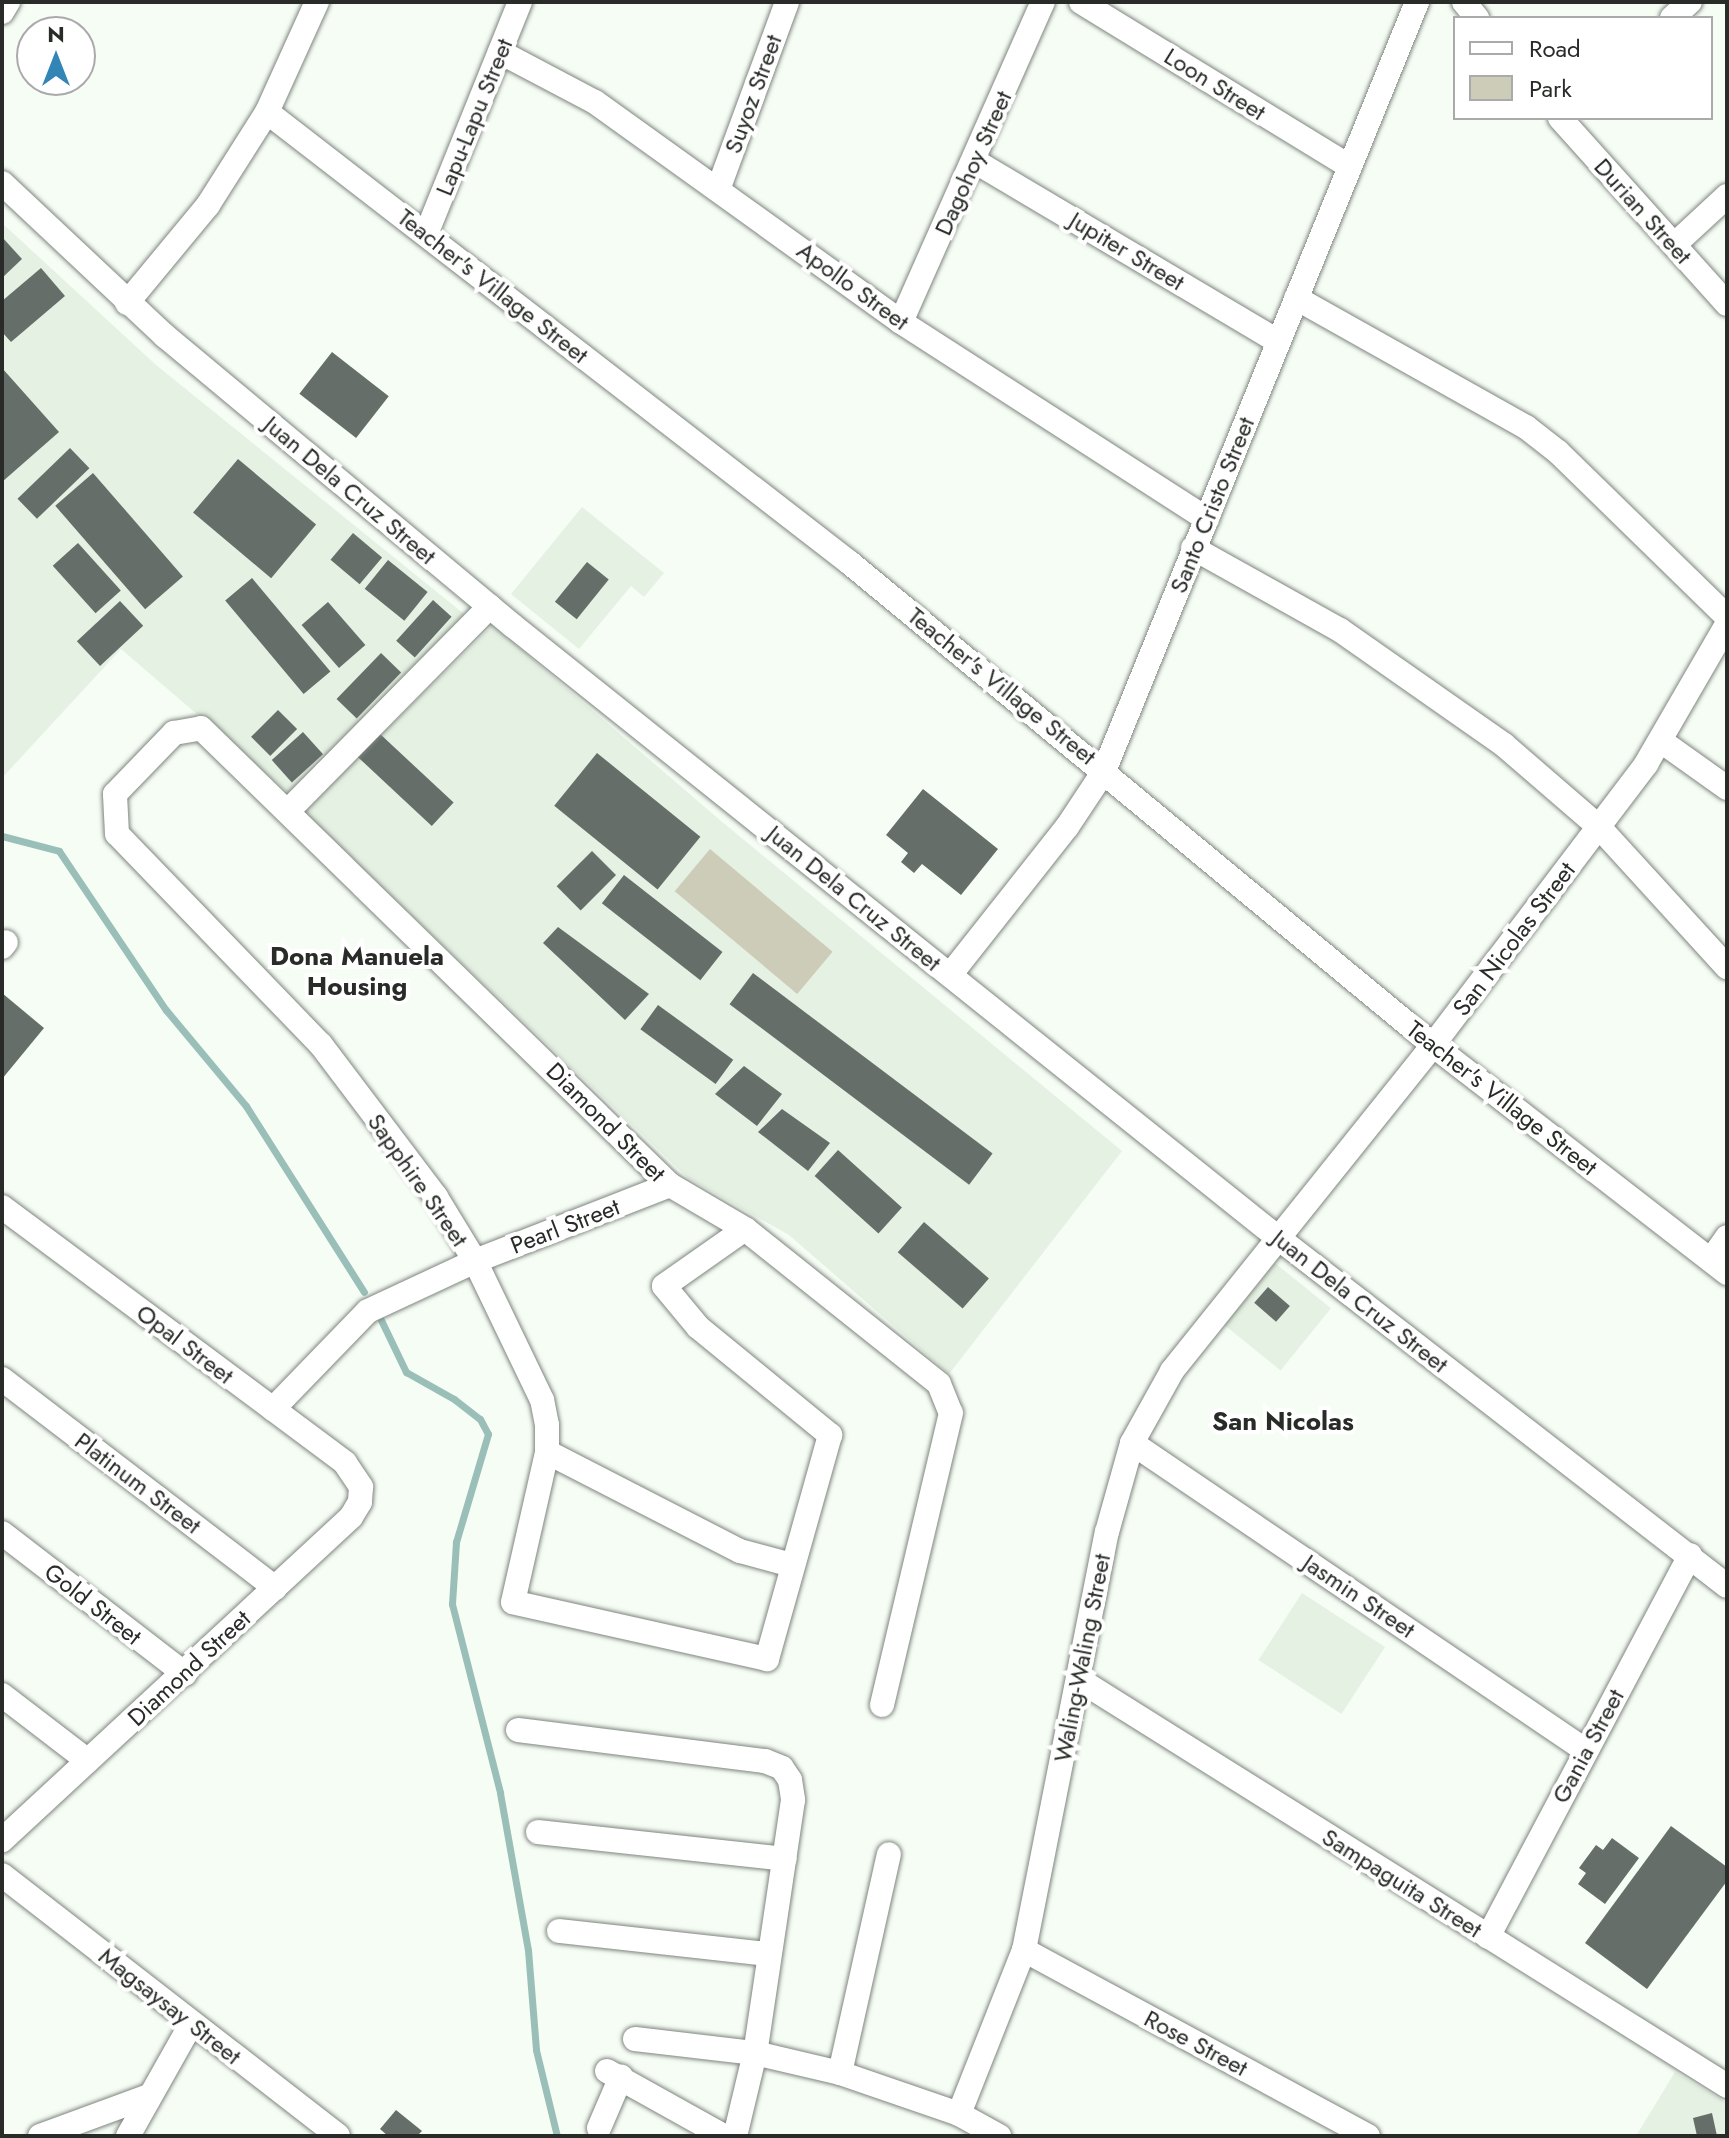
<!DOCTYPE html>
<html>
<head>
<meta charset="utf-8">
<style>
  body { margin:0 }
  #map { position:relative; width:1729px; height:2138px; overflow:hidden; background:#f6fdf5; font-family:Jost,sans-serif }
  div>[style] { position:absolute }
  .built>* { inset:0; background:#e5f1e3; transform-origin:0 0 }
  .green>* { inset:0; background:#cdccb8; transform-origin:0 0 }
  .stream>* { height:7px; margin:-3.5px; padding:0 3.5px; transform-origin:3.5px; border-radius:3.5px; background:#9abfb8 }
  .building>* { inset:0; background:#656e69; transform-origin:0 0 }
  .roads { filter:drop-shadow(0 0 2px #7f857f) drop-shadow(0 0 2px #7f857f) }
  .minor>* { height:24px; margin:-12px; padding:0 12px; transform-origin:12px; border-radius:12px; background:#fff }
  span { translate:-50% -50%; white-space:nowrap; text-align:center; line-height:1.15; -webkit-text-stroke:8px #fff; paint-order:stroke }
  .street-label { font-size:24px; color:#282b28 }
  .neighbourhood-label { font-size:26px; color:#282b28; font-weight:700 }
  .frame { position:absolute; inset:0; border:4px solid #282b28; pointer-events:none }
  .legend { position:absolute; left:1453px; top:16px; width:260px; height:104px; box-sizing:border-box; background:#fff; border:2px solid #a9aaa9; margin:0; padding:10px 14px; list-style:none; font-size:24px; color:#282b28 }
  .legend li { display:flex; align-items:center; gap:16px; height:40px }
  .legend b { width:40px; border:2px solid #a9aaa9 }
  .north { position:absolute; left:16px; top:16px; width:80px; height:80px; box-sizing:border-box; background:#fff; border:2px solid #a9aaa9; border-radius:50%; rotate:0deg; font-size:22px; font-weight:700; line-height:32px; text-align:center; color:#282b28 }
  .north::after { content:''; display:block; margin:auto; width:28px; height:36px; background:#3385b6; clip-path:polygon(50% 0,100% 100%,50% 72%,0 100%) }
</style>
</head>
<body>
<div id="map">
  <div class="built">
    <i style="clip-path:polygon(2px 223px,156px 365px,469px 618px,296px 799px,121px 649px,2px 778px)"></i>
    <i style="clip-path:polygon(582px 507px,664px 573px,644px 597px,631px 586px,579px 649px,511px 594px)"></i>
    <i style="clip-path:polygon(493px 625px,721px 821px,1122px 1151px,949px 1374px,789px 1235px,688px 1178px,303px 812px)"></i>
    <i style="left:1275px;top:1263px;width:72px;height:80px;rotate:39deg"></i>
    <i style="left:1302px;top:1593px;width:99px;height:80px;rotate:33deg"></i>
    <i style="clip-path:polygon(1675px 2072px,1727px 2103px,1727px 2136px,1636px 2136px)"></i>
  </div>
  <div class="green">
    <i style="left:710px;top:849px;width:160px;height:55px;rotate:40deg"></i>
  </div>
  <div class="stream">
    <i style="left:2px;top:836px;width:59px;rotate:14.7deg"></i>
    <i style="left:59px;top:851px;width:192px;rotate:56.1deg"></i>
    <i style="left:166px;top:1010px;width:125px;rotate:50.2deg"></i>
    <i style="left:246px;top:1106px;width:220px;rotate:57.6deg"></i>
    <i style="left:381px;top:1320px;width:58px;rotate:64.3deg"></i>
    <i style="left:406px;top:1372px;width:55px;rotate:29.4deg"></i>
    <i style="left:454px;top:1399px;width:33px;rotate:38deg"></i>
    <i style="left:480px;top:1419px;width:17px;rotate:62deg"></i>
    <i style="left:488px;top:1434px;width:113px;rotate:106.5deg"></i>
    <i style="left:456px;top:1542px;width:62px;rotate:93.7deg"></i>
    <i style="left:452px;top:1604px;width:195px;rotate:75.7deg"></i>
    <i style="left:500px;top:1793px;width:159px;rotate:79.9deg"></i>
    <i style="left:528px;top:1950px;width:100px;rotate:85.4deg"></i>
    <i style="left:536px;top:2050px;width:89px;rotate:76.3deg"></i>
  </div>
  <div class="building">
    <i style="clip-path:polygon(2px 237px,22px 259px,2px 278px)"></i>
    <i style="clip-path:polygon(41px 268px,65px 296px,11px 342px,2px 332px,2px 301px)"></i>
    <i style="left:332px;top:352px;width:72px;height:53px;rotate:38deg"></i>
    <i style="clip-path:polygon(2px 368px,59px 432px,2px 482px)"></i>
    <i style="left:70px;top:448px;width:28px;height:73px;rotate:46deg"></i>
    <i style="left:238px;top:459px;width:102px;height:70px;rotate:40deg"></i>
    <i style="left:93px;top:473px;width:137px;height:50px;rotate:49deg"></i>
    <i style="left:353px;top:533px;width:38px;height:35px;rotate:40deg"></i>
    <i style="left:78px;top:543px;width:64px;height:34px;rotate:48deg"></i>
    <i style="left:388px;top:560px;width:51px;height:37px;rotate:39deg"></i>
    <i style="left:587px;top:562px;width:28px;height:51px;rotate:39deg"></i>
    <i style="left:252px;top:578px;width:122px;height:35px;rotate:50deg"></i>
    <i style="left:433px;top:600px;width:25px;height:55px;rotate:42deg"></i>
    <i style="left:120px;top:601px;width:34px;height:59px;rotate:47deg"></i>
    <i style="left:328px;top:602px;width:57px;height:35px;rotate:49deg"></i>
    <i style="left:381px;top:653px;width:28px;height:64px;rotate:44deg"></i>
    <i style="left:278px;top:710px;width:27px;height:38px;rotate:45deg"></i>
    <i style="left:303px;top:732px;width:30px;height:42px;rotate:48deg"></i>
    <i style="left:379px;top:733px;width:102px;height:32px;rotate:43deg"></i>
    <i style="left:597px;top:753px;width:133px;height:68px;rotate:39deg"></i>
    <i style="clip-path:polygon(923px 789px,998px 849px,961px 895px,922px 864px,914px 873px,901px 862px,908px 853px,886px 835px)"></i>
    <i style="left:592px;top:851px;width:34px;height:50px;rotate:45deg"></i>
    <i style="left:624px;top:875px;width:125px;height:36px;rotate:38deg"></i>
    <i style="clip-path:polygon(558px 927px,649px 994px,625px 1020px,543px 943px)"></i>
    <i style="left:753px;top:973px;width:300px;height:39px;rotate:37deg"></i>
    <i style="clip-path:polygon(2px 993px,44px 1028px,2px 1079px)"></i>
    <i style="left:658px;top:1005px;width:93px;height:30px;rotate:36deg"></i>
    <i style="clip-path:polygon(744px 1066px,782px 1094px,757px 1126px,715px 1094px)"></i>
    <i style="clip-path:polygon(782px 1109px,830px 1143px,808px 1171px,758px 1132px)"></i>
    <i style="left:838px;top:1150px;width:86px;height:35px;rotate:42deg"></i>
    <i style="left:924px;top:1222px;width:86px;height:40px;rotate:41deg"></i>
    <i style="left:1268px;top:1287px;width:29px;height:21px;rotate:41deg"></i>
    <i style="clip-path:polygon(1671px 1826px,1727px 1867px,1727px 1881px,1647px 1989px,1585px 1943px)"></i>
    <i style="clip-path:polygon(1612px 1838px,1639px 1858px,1605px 1904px,1578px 1884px,1586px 1873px,1579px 1868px,1596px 1845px,1603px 1850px)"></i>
    <i style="clip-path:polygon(396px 2110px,422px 2131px,417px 2136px,388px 2136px,380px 2129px)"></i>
    <i style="clip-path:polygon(1712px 2113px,1717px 2136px,1697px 2136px,1693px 2118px)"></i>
  </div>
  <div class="roads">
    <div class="minor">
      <i style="left:1081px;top:2px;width:314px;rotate:31.5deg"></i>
      <i style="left:1464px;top:2px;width:21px;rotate:51deg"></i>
      <i style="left:2px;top:12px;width:12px;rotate:-59deg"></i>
      <i style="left:1672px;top:18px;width:24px;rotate:-42deg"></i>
      <i style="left:500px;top:52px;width:107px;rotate:27.8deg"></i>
      <i style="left:595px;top:102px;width:377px;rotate:35.7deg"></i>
      <i style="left:901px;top:322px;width:364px;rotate:32.8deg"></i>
      <i style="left:267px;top:112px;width:737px;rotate:37.72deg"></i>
      <i style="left:850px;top:563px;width:756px;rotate:39.58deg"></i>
      <i style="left:1433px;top:1045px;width:372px;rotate:37.8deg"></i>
      <i style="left:1560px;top:118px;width:250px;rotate:48.1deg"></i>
      <i style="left:976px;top:162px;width:351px;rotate:30.7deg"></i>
      <i style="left:2px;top:183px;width:224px;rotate:43.2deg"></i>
      <i style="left:165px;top:336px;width:452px;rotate:39.8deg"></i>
      <i style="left:512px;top:625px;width:980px;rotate:38.66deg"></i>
      <i style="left:1277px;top:1237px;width:569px;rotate:37.8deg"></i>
      <i style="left:719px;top:187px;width:197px;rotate:-69.8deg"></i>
      <i style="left:427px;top:232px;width:248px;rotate:-68deg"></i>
      <i style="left:1674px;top:245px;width:72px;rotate:-42.8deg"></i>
      <i style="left:1296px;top:298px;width:264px;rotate:29.3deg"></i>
      <i style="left:1526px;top:427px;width:41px;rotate:38deg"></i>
      <i style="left:1558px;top:452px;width:236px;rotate:44.3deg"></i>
      <i style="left:127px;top:303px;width:127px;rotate:-50.4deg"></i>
      <i style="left:208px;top:205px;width:110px;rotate:-57.6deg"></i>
      <i style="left:267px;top:112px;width:121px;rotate:-65.6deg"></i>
      <i style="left:901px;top:322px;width:350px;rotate:-66.1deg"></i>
      <i style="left:1193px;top:548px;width:168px;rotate:29.2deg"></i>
      <i style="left:1340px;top:630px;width:200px;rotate:35deg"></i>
      <i style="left:1504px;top:745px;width:125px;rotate:40.8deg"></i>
      <i style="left:1599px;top:827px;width:190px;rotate:47.6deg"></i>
      <i style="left:1661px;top:741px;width:81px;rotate:35.5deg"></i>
      <i style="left:289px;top:810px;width:286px;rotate:-45.4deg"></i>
      <i style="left:2px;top:947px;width:6px;rotate:-51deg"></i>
      <i style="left:950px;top:975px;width:189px;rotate:-51.7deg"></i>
      <i style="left:1067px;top:827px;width:67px;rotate:-56.5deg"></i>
      <i style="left:1104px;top:771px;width:830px;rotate:-67.85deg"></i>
      <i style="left:2px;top:1207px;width:428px;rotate:36.7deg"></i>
      <i style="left:345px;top:1463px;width:29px;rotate:56deg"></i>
      <i style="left:361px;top:1487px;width:15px;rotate:94deg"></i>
      <i style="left:360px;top:1502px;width:17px;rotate:121deg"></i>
      <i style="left:351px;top:1517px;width:476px;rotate:137.2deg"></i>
      <i style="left:745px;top:1229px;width:99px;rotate:144.9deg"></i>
      <i style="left:664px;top:1286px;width:53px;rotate:50.3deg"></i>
      <i style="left:698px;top:1327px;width:171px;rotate:39.3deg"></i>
      <i style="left:830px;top:1435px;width:233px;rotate:105.7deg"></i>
      <i style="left:767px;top:1659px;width:260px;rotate:-167.4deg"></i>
      <i style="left:513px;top:1602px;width:154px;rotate:-77.2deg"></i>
      <i style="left:547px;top:1452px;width:27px;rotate:-90deg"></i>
      <i style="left:547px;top:1425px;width:25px;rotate:-101deg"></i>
      <i style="left:542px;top:1400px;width:154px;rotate:-115.7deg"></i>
      <i style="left:475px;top:1261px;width:75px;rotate:-121.4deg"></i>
      <i style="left:436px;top:1197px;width:191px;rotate:-127.1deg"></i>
      <i style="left:321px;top:1045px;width:293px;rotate:-134deg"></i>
      <i style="left:117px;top:834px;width:40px;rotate:-92.9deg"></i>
      <i style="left:115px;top:794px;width:85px;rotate:-46deg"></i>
      <i style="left:174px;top:733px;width:27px;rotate:-10deg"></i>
      <i style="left:201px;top:728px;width:655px;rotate:44.26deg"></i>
      <i style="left:670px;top:1185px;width:87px;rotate:30.4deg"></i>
      <i style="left:745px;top:1229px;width:248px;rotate:38.6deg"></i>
      <i style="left:939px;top:1384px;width:31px;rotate:68deg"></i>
      <i style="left:951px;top:1413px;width:300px;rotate:103.3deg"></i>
      <i style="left:1711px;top:1260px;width:28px;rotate:-55deg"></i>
      <i style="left:2px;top:1379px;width:344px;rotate:37.4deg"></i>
      <i style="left:273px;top:1409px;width:136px;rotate:-45.9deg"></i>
      <i style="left:368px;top:1311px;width:118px;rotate:-25deg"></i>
      <i style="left:475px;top:1261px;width:209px;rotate:-21.3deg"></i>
      <i style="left:1132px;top:1443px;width:547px;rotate:34.13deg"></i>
      <i style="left:547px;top:1452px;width:217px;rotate:27.2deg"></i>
      <i style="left:740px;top:1551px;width:54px;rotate:15.1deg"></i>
      <i style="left:2px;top:1533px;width:231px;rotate:37.6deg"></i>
      <i style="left:1078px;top:1679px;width:766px;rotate:32.09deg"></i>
      <i style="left:2px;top:1695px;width:108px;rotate:37.5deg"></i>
      <i style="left:518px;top:1730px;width:249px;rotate:7.2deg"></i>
      <i style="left:765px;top:1761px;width:18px;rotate:22deg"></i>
      <i style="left:782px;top:1768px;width:14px;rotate:56deg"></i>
      <i style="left:790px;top:1780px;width:20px;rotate:81deg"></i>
      <i style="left:793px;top:1800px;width:256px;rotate:98.5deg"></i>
      <i style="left:755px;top:2053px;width:85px;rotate:103.5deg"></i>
      <i style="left:538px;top:1832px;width:248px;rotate:6.2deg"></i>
      <i style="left:2px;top:1875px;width:425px;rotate:37.8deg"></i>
      <i style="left:559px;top:1931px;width:210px;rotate:6.3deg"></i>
      <i style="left:1488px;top:1937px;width:432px;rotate:-62.1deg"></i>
      <i style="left:1024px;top:1950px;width:391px;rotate:28.4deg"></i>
      <i style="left:635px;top:2039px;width:121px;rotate:6.7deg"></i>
      <i style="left:755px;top:2053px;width:87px;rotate:13.2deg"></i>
      <i style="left:840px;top:2073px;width:126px;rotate:19deg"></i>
      <i style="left:959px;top:2114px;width:46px;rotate:28.8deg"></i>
      <i style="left:607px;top:2071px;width:134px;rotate:29.1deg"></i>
      <i style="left:840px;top:2073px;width:224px;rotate:-77.4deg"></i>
      <i style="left:959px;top:2114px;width:176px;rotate:-68.4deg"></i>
      <i style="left:1024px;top:1950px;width:426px;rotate:-78.8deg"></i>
      <i style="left:1107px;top:1532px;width:92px;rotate:-74.3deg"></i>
      <i style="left:1132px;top:1443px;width:82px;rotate:-60.9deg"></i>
      <i style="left:1172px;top:1371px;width:418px;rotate:-51.3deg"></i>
      <i style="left:1433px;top:1045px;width:353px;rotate:-52.8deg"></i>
      <i style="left:1646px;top:764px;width:162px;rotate:-59.9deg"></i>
      <i style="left:599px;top:2128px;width:56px;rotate:-66.7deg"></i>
      <i style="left:40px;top:2136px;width:116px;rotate:-20.2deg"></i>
      <i style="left:128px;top:2136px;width:129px;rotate:-60.6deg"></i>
    </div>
  </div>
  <div class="street-label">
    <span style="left:1215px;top:84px;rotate:32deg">Loon Street</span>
    <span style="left:753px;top:94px;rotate:-70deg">Suyoz Street</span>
    <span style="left:474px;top:117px;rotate:-68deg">Lapu-Lapu Street</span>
    <span style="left:973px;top:163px;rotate:-66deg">Dagohoy Street</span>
    <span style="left:1643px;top:211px;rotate:48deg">Durian Street</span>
    <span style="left:1127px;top:251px;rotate:31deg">Jupiter Street</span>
    <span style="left:493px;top:286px;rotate:38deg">Teacher's Village Street</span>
    <span style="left:853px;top:286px;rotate:36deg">Apollo Street</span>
    <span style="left:350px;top:490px;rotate:40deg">Juan Dela Cruz Street</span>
    <span style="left:1212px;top:505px;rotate:-68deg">Santo Cristo Street</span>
    <span style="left:1002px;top:686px;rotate:39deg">Teacher's Village Street</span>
    <span style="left:854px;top:898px;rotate:39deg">Juan Dela Cruz Street</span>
    <span style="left:1514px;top:939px;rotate:-53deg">San Nicolas Street</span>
    <span style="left:1502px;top:1098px;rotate:38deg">Teacher's Village Street</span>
    <span style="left:606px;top:1122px;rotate:45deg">Diamond Street</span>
    <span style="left:418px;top:1180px;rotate:55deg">Sapphire Street</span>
    <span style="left:565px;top:1226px;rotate:-21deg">Pearl Street</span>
    <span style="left:1360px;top:1301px;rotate:38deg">Juan Dela Cruz Street</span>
    <span style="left:185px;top:1344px;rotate:37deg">Opal Street</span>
    <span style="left:138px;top:1483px;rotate:37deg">Platinum Street</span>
    <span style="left:1359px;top:1596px;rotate:34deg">Jasmin Street</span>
    <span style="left:93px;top:1604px;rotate:38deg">Gold Street</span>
    <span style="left:1082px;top:1658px;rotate:-79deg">Waling-Waling Street</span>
    <span style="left:189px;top:1668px;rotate:-43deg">Diamond Street</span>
    <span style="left:1588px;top:1746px;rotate:-62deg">Gania Street</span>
    <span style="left:1402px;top:1883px;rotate:32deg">Sampaguita Street</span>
    <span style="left:170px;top:2006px;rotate:38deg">Magsaysay Street</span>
    <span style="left:1196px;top:2043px;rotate:28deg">Rose Street</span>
  </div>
  <div class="neighbourhood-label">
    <span style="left:357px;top:972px">Dona Manuela<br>Housing</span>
    <span style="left:1283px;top:1422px">San Nicolas</span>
  </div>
  <div class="frame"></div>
  <ul class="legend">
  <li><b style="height:10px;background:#fff"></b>Road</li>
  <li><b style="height:22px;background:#cdccb8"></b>Park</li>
  </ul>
  <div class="north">N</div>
</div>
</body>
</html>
